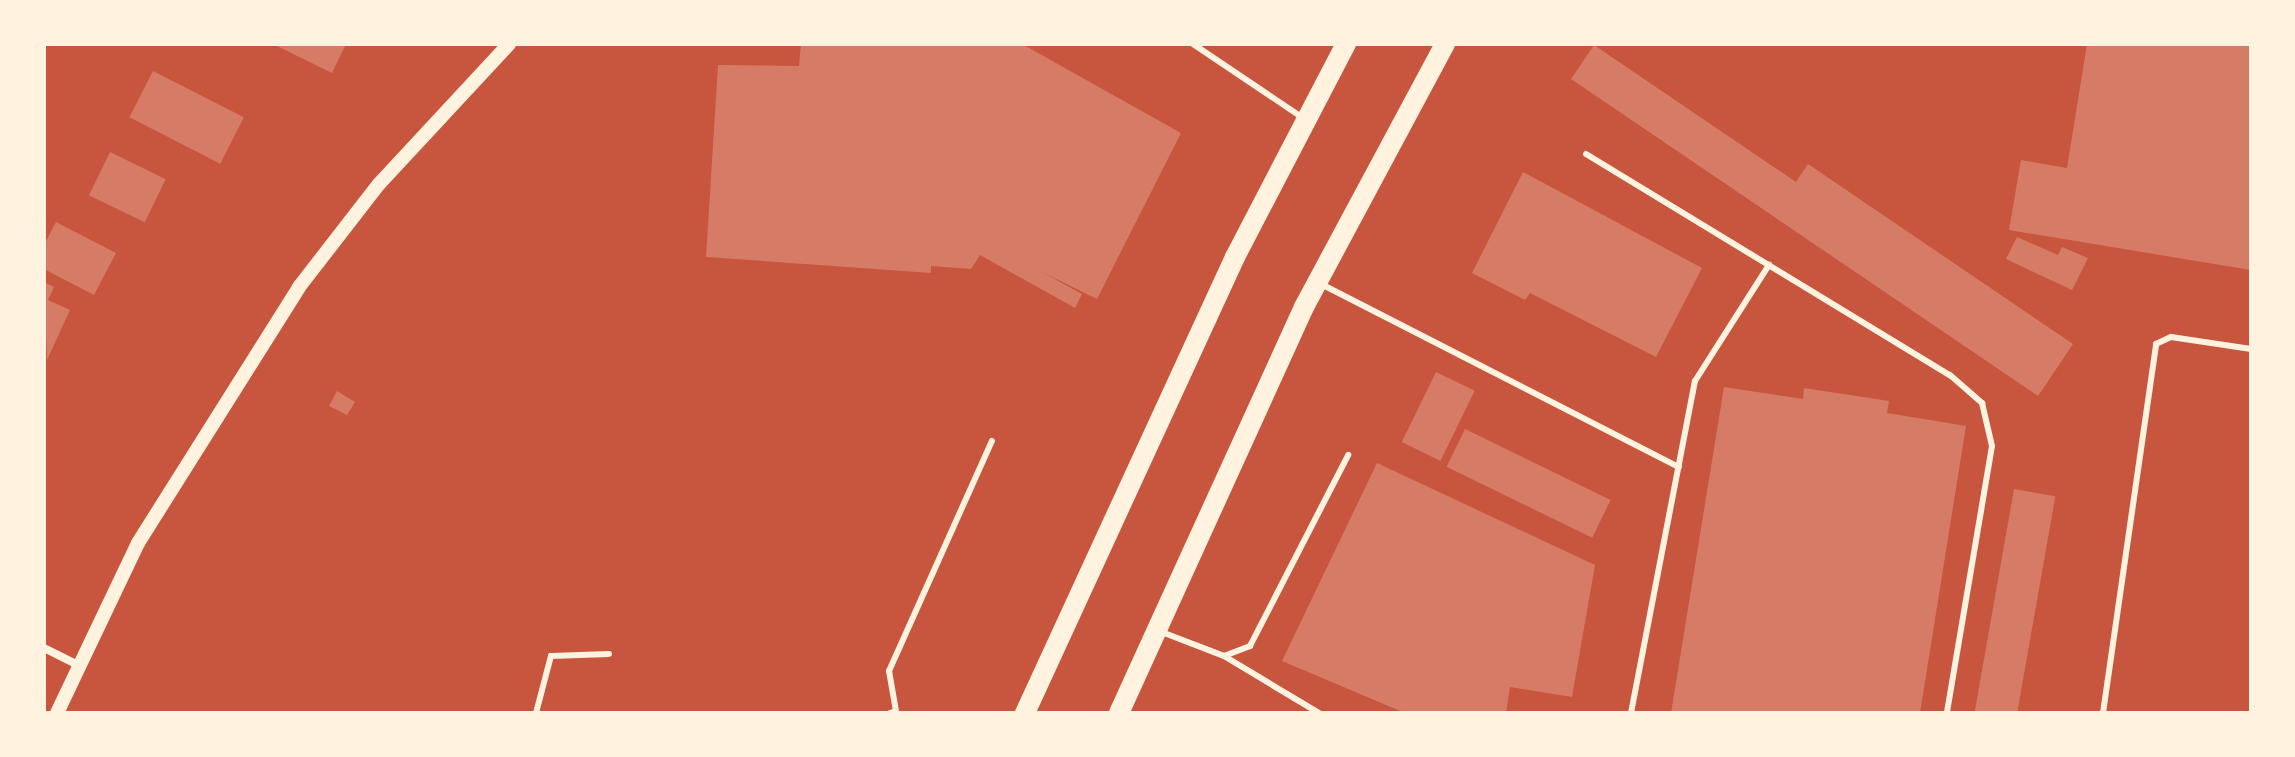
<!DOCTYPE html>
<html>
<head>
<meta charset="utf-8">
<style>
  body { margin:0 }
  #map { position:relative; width:2295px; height:757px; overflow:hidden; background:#c8553d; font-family:"Exo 2",sans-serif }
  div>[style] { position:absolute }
  .building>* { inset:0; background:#d67c66; transform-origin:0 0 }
  .service>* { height:6px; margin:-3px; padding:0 3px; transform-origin:3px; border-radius:3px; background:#fff3e0 }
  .minor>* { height:8px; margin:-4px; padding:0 4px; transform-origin:4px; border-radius:4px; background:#fff3e0 }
  .tertiary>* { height:14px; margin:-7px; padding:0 7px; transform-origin:7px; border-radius:7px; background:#fff3e0 }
  .primary>* { height:20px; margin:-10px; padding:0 10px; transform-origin:10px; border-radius:10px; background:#fff3e0 }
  span { translate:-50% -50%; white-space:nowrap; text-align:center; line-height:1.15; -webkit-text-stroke:8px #fff3e0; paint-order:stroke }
  .frame { position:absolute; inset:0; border:46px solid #fff3e0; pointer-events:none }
</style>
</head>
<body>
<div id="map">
  <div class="building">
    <i style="clip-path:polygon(273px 44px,346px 44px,332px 73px)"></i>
    <i style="clip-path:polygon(801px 44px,1022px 44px,1181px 133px,1097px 299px,1042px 272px,1082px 294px,1075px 308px,980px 255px,971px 269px,931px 266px,931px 273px,706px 257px,718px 65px,799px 66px)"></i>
    <i style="clip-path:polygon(2087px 44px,2251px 44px,2251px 270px,2009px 230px,2021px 160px,2067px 168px)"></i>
    <i style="clip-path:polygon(1594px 45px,1796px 182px,1808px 164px,2073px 344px,2038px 396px,1571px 79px)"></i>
    <i style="left:153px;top:71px;width:102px;height:52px;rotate:27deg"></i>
    <i style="left:110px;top:152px;width:62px;height:48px;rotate:26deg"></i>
    <i style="clip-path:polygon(1523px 172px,1702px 268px,1656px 357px,1530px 293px,1525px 300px,1472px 273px)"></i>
    <i style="clip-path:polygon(56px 222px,116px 253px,94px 295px,44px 269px,44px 245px)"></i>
    <i style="clip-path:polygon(2017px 237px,2058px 255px,2062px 247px,2088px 258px,2072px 290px,2006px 259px)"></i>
    <i style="clip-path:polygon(44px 282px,54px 287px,48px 300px,70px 310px,47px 360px)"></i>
    <i style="left:1436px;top:372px;width:43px;height:78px;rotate:26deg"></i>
    <i style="clip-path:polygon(1724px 387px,1803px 399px,1804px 388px,1889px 401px,1887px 413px,1966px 426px,1920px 713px,1671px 713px)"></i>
    <i style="clip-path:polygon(337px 391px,355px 402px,347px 415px,329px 406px)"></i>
    <i style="left:1465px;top:429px;width:162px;height:42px;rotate:26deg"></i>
    <i style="clip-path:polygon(1377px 463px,1595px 565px,1572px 697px,1510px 687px,1506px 713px,1405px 713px,1282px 661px)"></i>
    <i style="left:2014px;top:489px;width:42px;height:227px;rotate:10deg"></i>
  </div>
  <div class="service">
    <i style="left:1193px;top:44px;width:133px;rotate:33.9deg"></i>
    <i style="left:1586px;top:154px;width:426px;rotate:31.3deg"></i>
    <i style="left:1950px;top:375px;width:43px;rotate:41.2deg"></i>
    <i style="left:1982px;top:403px;width:44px;rotate:76.9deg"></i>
    <i style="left:1992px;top:446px;width:271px;rotate:99.6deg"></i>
    <i style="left:1321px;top:284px;width:402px;rotate:27.1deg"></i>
    <i style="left:1159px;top:631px;width:70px;rotate:21deg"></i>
    <i style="left:1224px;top:656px;width:28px;rotate:-21deg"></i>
    <i style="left:1250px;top:646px;width:215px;rotate:-62.8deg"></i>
    <i style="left:1224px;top:656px;width:111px;rotate:31deg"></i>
    <i style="left:536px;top:713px;width:59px;rotate:-75.3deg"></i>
    <i style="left:551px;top:656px;width:58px;rotate:-2deg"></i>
    <i style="left:890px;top:713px;width:6px;rotate:-18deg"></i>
    <i style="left:896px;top:711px;width:41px;rotate:-99.9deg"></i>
    <i style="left:889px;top:671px;width:252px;rotate:-65.9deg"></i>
    <i style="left:1631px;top:713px;width:338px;rotate:-79.1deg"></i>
    <i style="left:1695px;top:381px;width:138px;rotate:-57.5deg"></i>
    <i style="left:2103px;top:713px;width:373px;rotate:-81.8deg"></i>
    <i style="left:2156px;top:344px;width:17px;rotate:-25deg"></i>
    <i style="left:2171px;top:337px;width:81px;rotate:8.5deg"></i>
  </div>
  <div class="minor">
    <i style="left:44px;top:648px;width:40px;rotate:26.6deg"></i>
  </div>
  <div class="tertiary">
    <i style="left:57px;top:713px;width:188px;rotate:-64.5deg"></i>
    <i style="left:138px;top:543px;width:302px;rotate:-57.8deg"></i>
    <i style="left:299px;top:287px;width:130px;rotate:-52.2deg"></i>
    <i style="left:379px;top:184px;width:191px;rotate:-47.1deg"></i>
  </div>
  <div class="primary">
    <i style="left:1025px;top:713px;width:502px;rotate:-65.27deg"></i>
    <i style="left:1235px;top:257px;width:240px;rotate:-62.5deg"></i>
    <i style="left:1119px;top:713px;width:446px;rotate:-65.5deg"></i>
    <i style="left:1304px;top:307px;width:298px;rotate:-61.8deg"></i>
  </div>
  <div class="frame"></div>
</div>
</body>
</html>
